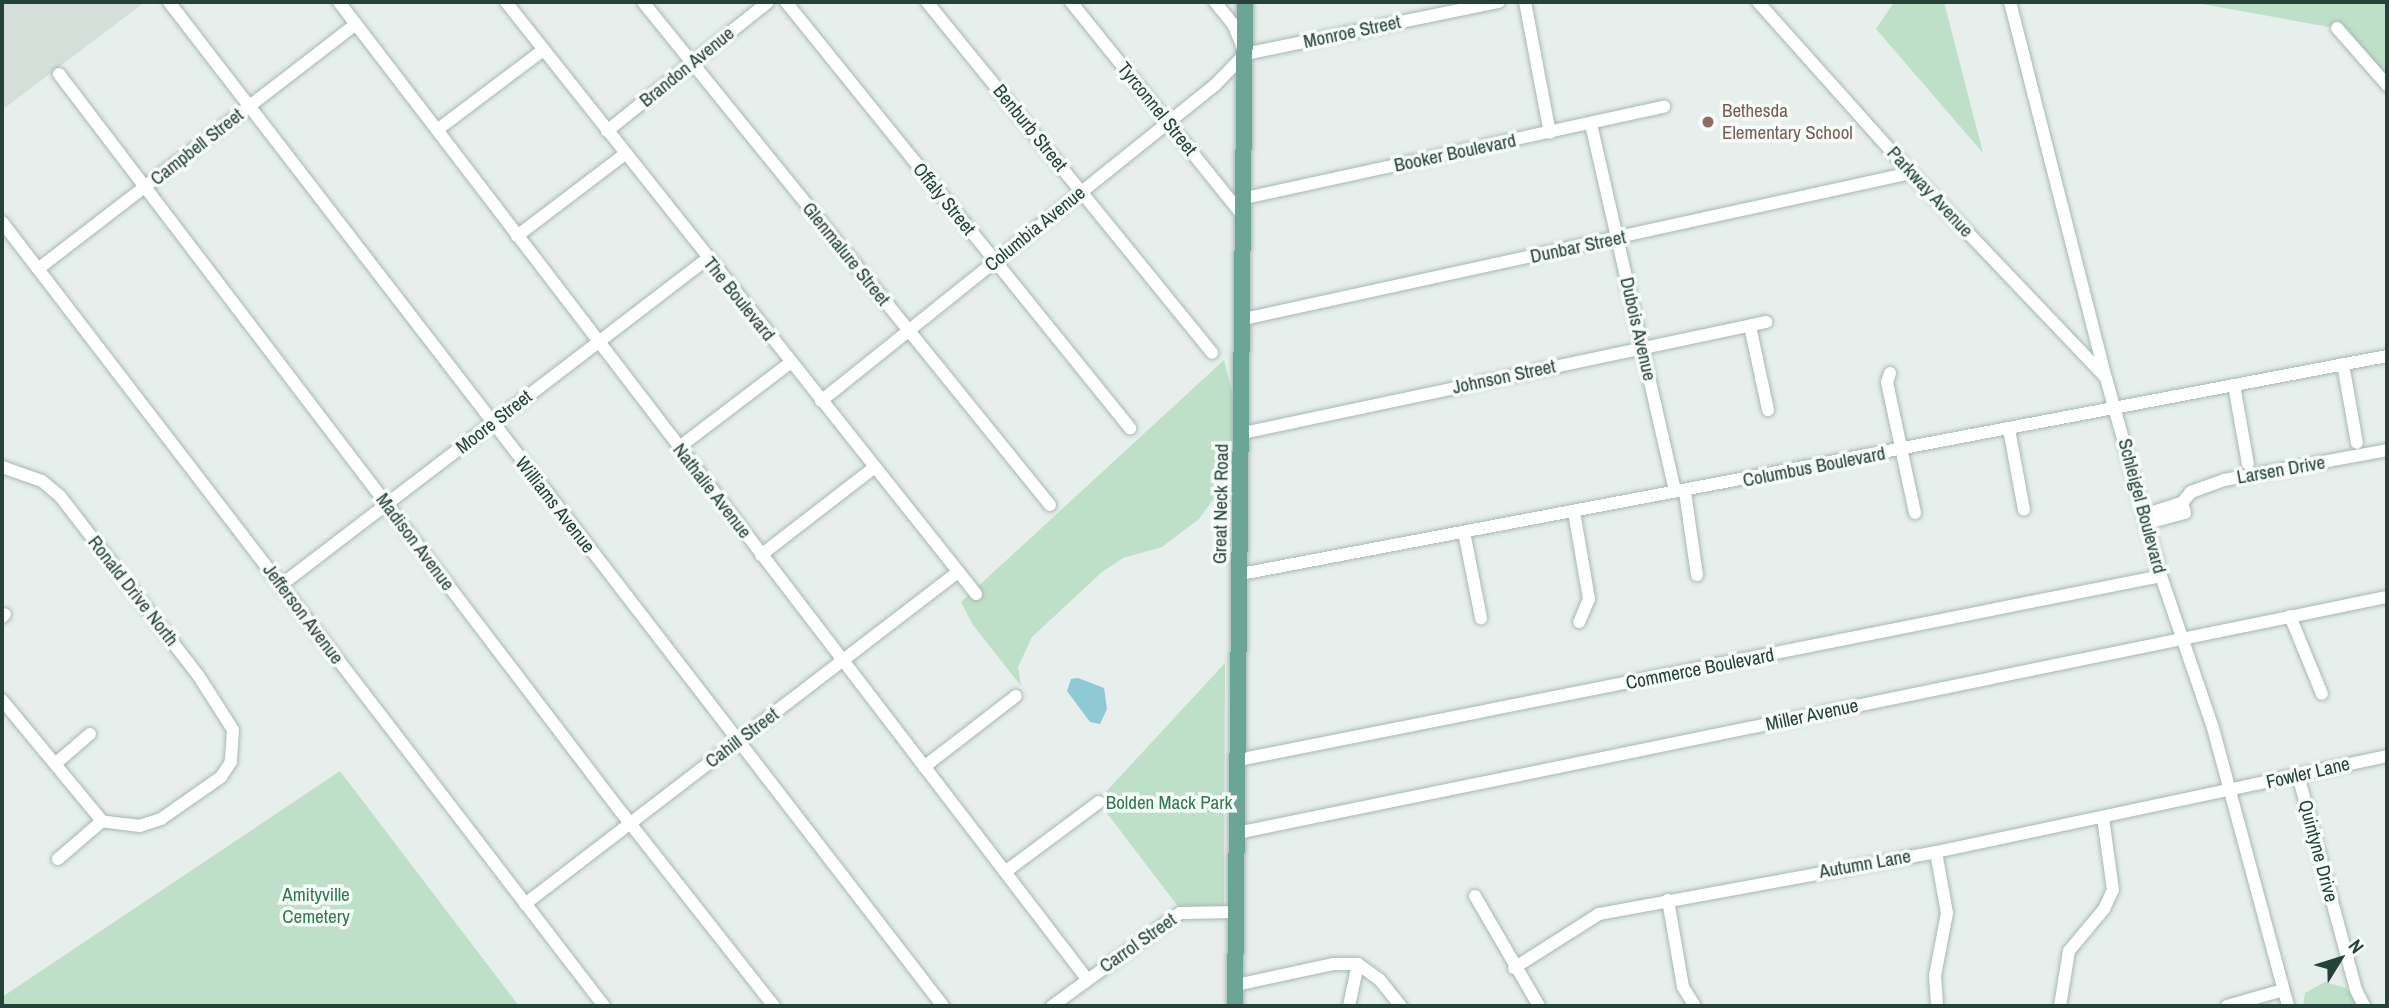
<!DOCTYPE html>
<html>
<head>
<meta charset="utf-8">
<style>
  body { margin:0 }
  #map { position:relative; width:2389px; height:1008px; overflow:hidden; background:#e6efeb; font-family:"Archivo Narrow",sans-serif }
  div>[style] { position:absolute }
  .built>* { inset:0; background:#d4dfda }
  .green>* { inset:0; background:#bfe0c8 }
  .water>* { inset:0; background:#8ec9d4 }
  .roads { filter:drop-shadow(0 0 2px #a8b8b2) drop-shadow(0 0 2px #a8b8b2) }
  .minor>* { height:12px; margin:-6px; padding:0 6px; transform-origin:6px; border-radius:6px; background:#fff }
  .major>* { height:16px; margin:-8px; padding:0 8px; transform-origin:8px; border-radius:8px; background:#6aa596 }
  .dots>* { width:19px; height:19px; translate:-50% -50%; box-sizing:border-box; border:4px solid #f7fbf9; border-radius:50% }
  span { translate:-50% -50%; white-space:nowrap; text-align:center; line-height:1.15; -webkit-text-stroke:7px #f7fbf9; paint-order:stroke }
  .street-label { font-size:19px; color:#24423a }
  .education-label { font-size:19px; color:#785e54 }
  .left { translate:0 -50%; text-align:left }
  .park-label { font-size:19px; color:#2d7a4b }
  .frame { position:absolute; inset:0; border:4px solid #24423a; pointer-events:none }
  .north { position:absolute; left:2305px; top:924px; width:70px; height:70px; -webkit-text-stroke:5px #f7fbf9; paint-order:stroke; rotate:52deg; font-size:19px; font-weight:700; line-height:28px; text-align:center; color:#24423a }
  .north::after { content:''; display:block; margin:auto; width:24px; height:32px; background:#24423a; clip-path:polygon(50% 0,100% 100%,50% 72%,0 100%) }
</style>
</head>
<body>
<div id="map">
  <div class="built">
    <i style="clip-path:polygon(2px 2px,145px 2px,2px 110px)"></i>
  </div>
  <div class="green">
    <i style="clip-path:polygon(1894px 2px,1944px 2px,1983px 153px,1876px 29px)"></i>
    <i style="clip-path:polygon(2191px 2px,2387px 2px,2387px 82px,2340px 29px)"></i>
    <i style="clip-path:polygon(1224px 360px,1237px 412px,1233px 472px,1199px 519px,1162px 547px,1123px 558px,1102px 572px,1032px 637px,1018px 667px,1021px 686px,973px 625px,961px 602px)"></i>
    <i style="clip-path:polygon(1225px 663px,1224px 908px,1180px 909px,1103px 808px,1103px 795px)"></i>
    <i style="clip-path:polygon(340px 771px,519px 1006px,2px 1006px,2px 997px)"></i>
    <i style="clip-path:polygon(2325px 982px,2346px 988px,2359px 1006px,2303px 1006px,2305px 993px)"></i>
  </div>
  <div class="water">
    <i style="clip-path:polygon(1078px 678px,1104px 688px,1107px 709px,1100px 724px,1090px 722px,1067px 691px,1071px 679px)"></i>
  </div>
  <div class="roads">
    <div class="minor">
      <i style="left:169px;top:2px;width:1268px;rotate:52.37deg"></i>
      <i style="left:339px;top:2px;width:1230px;rotate:52.56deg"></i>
      <i style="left:506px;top:2px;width:756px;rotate:51.55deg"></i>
      <i style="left:643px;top:2px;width:647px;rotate:51.02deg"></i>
      <i style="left:786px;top:2px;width:548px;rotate:51.08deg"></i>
      <i style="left:927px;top:2px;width:452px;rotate:50.9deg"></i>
      <i style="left:1071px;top:2px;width:276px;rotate:51.2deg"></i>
      <i style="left:1215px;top:2px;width:28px;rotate:51deg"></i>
      <i style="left:1233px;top:24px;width:26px;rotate:67deg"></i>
      <i style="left:1525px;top:2px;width:133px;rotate:79.2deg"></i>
      <i style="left:1758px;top:2px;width:229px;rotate:48.2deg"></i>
      <i style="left:1911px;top:173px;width:282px;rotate:46.4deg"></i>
      <i style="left:2010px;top:2px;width:388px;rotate:75.7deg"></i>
      <i style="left:2106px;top:378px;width:205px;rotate:74.5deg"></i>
      <i style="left:2161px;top:576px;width:161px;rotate:71.1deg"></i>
      <i style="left:2213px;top:728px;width:288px;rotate:74.9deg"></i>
      <i style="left:2337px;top:28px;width:76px;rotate:48.7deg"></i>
      <i style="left:1245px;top:54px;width:259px;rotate:-11.6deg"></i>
      <i style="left:59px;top:74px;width:923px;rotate:52.71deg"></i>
      <i style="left:618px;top:808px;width:252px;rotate:51.8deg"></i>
      <i style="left:1591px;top:124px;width:377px;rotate:77.1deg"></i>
      <i style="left:437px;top:130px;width:133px;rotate:-37deg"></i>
      <i style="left:607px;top:131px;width:206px;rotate:-38.7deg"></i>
      <i style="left:1245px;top:198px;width:429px;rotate:-12.3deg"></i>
      <i style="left:2px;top:222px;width:988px;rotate:52.48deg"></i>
      <i style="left:517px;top:236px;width:136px;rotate:-37.2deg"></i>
      <i style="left:38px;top:269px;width:401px;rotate:-37.6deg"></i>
      <i style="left:1244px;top:319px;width:683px;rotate:-12.35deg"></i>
      <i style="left:1750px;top:326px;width:86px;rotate:77.9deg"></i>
      <i style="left:2343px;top:364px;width:80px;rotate:80deg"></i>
      <i style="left:1890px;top:373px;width:9px;rotate:108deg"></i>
      <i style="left:1887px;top:382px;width:134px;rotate:77.9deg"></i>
      <i style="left:2234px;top:385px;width:80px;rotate:80deg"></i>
      <i style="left:821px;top:401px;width:505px;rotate:-38.73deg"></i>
      <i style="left:1215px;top:85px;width:43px;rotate:-45.9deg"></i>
      <i style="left:2009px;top:429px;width:82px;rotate:79.5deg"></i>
      <i style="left:1243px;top:433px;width:535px;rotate:-11.98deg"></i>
      <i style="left:678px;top:448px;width:141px;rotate:-37.2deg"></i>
      <i style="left:2px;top:467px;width:42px;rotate:19.3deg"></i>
      <i style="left:42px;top:481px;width:23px;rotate:40deg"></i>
      <i style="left:60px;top:496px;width:226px;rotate:52.4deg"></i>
      <i style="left:198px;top:675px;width:65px;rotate:57.5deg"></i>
      <i style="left:233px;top:730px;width:32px;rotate:94deg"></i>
      <i style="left:231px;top:762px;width:18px;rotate:124deg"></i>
      <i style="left:221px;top:777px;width:73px;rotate:145deg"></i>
      <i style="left:161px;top:819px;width:22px;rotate:162deg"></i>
      <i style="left:140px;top:826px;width:38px;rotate:-173deg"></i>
      <i style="left:1685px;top:492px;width:84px;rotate:81.8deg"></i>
      <i style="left:1574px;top:512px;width:88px;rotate:80.2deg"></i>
      <i style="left:1589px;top:599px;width:25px;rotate:113deg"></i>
      <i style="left:2144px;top:515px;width:40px;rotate:-18deg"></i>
      <i style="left:2182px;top:503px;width:14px;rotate:-51deg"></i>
      <i style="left:2191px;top:492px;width:35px;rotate:-20deg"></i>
      <i style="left:2224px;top:480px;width:166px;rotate:-10.4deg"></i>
      <i style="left:2147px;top:523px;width:39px;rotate:-15deg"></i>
      <i style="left:2185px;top:513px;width:10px;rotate:-107deg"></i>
      <i style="left:1464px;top:532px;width:88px;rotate:78.8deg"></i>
      <i style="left:761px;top:555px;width:144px;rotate:-37.7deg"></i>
      <i style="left:1241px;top:574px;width:1167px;rotate:-10.77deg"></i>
      <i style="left:281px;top:585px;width:536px;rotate:-37.43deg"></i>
      <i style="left:2290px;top:616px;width:84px;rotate:67.7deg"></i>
      <i style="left:2px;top:617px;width:4px;rotate:-45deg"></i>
      <i style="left:2px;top:700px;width:157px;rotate:50.4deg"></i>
      <i style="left:1238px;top:760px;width:941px;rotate:-11.27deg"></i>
      <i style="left:55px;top:764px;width:46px;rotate:-40.6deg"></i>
      <i style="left:924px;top:767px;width:116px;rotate:-37.7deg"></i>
      <i style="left:2298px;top:775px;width:223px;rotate:74.9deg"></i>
      <i style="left:2356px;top:990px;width:18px;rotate:63deg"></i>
      <i style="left:1237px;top:833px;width:1174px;rotate:-11.6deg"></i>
      <i style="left:1936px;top:852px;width:62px;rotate:79.8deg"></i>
      <i style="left:1947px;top:913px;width:64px;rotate:100.8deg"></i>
      <i style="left:1935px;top:976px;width:30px;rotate:86deg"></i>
      <i style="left:58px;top:859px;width:58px;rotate:-40.8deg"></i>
      <i style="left:1005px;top:872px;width:117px;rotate:-36.7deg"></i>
      <i style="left:1475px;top:896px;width:127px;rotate:59.8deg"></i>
      <i style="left:1668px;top:900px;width:88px;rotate:80.2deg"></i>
      <i style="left:1683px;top:987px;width:22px;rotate:58deg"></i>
      <i style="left:525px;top:904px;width:546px;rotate:-37.48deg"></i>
      <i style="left:1514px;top:968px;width:101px;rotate:-32.4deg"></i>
      <i style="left:1599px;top:914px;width:343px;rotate:-10.4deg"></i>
      <i style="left:1936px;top:852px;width:461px;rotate:-12deg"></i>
      <i style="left:1236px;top:985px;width:99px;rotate:-12.2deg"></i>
      <i style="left:1333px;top:964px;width:25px"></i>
      <i style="left:1358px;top:964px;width:26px;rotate:36deg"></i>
      <i style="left:1379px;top:979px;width:35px;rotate:51deg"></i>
      <i style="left:1052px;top:1006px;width:158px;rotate:-36deg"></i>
      <i style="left:1180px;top:913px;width:56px;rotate:-1deg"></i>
      <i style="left:1349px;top:1006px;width:43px;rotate:-77.9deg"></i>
      <i style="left:2060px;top:1006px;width:56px;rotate:-80.7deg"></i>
      <i style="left:2069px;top:951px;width:55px;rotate:-50.2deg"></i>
      <i style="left:2104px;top:909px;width:21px;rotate:-65deg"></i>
      <i style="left:2113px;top:890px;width:73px;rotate:-97.9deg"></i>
      <i style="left:2227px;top:1006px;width:58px;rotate:-15.9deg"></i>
    </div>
    <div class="major">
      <i style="left:1235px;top:1006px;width:1004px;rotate:-89.43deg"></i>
    </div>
  </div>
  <div class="dots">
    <i style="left:1708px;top:122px;background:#8d6e63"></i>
  </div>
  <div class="street-label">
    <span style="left:1352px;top:32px;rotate:-12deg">Monroe Street</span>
    <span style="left:687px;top:67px;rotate:-39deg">Brandon Avenue</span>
    <span style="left:1157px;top:109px;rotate:51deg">Tyrconnel Street</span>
    <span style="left:1030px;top:128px;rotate:51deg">Benburb Street</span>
    <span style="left:197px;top:147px;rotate:-38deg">Campbell Street</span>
    <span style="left:1455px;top:153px;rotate:-12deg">Booker Boulevard</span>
    <span style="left:1930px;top:192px;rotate:47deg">Parkway Avenue</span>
    <span style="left:944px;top:199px;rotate:51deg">Offaly Street</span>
    <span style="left:1035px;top:229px;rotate:-39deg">Columbia Avenue</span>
    <span style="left:1578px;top:247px;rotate:-12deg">Dunbar Street</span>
    <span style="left:846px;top:254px;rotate:51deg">Glenmalure Street</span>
    <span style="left:739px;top:299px;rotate:51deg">The Boulevard</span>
    <span style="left:1638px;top:329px;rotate:77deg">Dubois Avenue</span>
    <span style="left:1504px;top:377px;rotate:-12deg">Johnson Street</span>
    <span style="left:494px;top:422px;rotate:-38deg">Moore Street</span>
    <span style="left:1814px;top:467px;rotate:-11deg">Columbus Boulevard</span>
    <span style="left:2281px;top:470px;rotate:-10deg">Larsen Drive</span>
    <span style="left:712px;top:491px;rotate:52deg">Nathalie Avenue</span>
    <span style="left:1221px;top:504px;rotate:-89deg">Great Neck Road</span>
    <span style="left:555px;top:505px;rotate:52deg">Williams Avenue</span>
    <span style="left:2142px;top:506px;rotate:75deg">Schleigel Boulevard</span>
    <span style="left:415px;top:542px;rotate:53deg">Madison Avenue</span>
    <span style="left:133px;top:591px;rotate:52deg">Ronald Drive North</span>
    <span style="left:303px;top:614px;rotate:53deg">Jefferson Avenue</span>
    <span style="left:1700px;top:669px;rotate:-11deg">Commerce Boulevard</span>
    <span style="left:1812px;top:715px;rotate:-12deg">Miller Avenue</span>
    <span style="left:742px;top:738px;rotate:-37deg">Cahill Street</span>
    <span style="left:2308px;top:773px;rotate:-13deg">Fowler Lane</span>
    <span style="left:2318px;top:851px;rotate:75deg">Quintyne Drive</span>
    <span style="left:1865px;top:864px;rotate:-10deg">Autumn Lane</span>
    <span style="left:1138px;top:943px;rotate:-35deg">Carrol Street</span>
  </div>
  <div class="education-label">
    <span class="left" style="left:1722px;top:122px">Bethesda<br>Elementary School</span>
  </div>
  <div class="park-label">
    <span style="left:1169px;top:803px">Bolden Mack Park</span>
    <span style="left:316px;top:906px">Amityville<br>Cemetery</span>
  </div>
  <div class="frame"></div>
  <div class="north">N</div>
</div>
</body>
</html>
